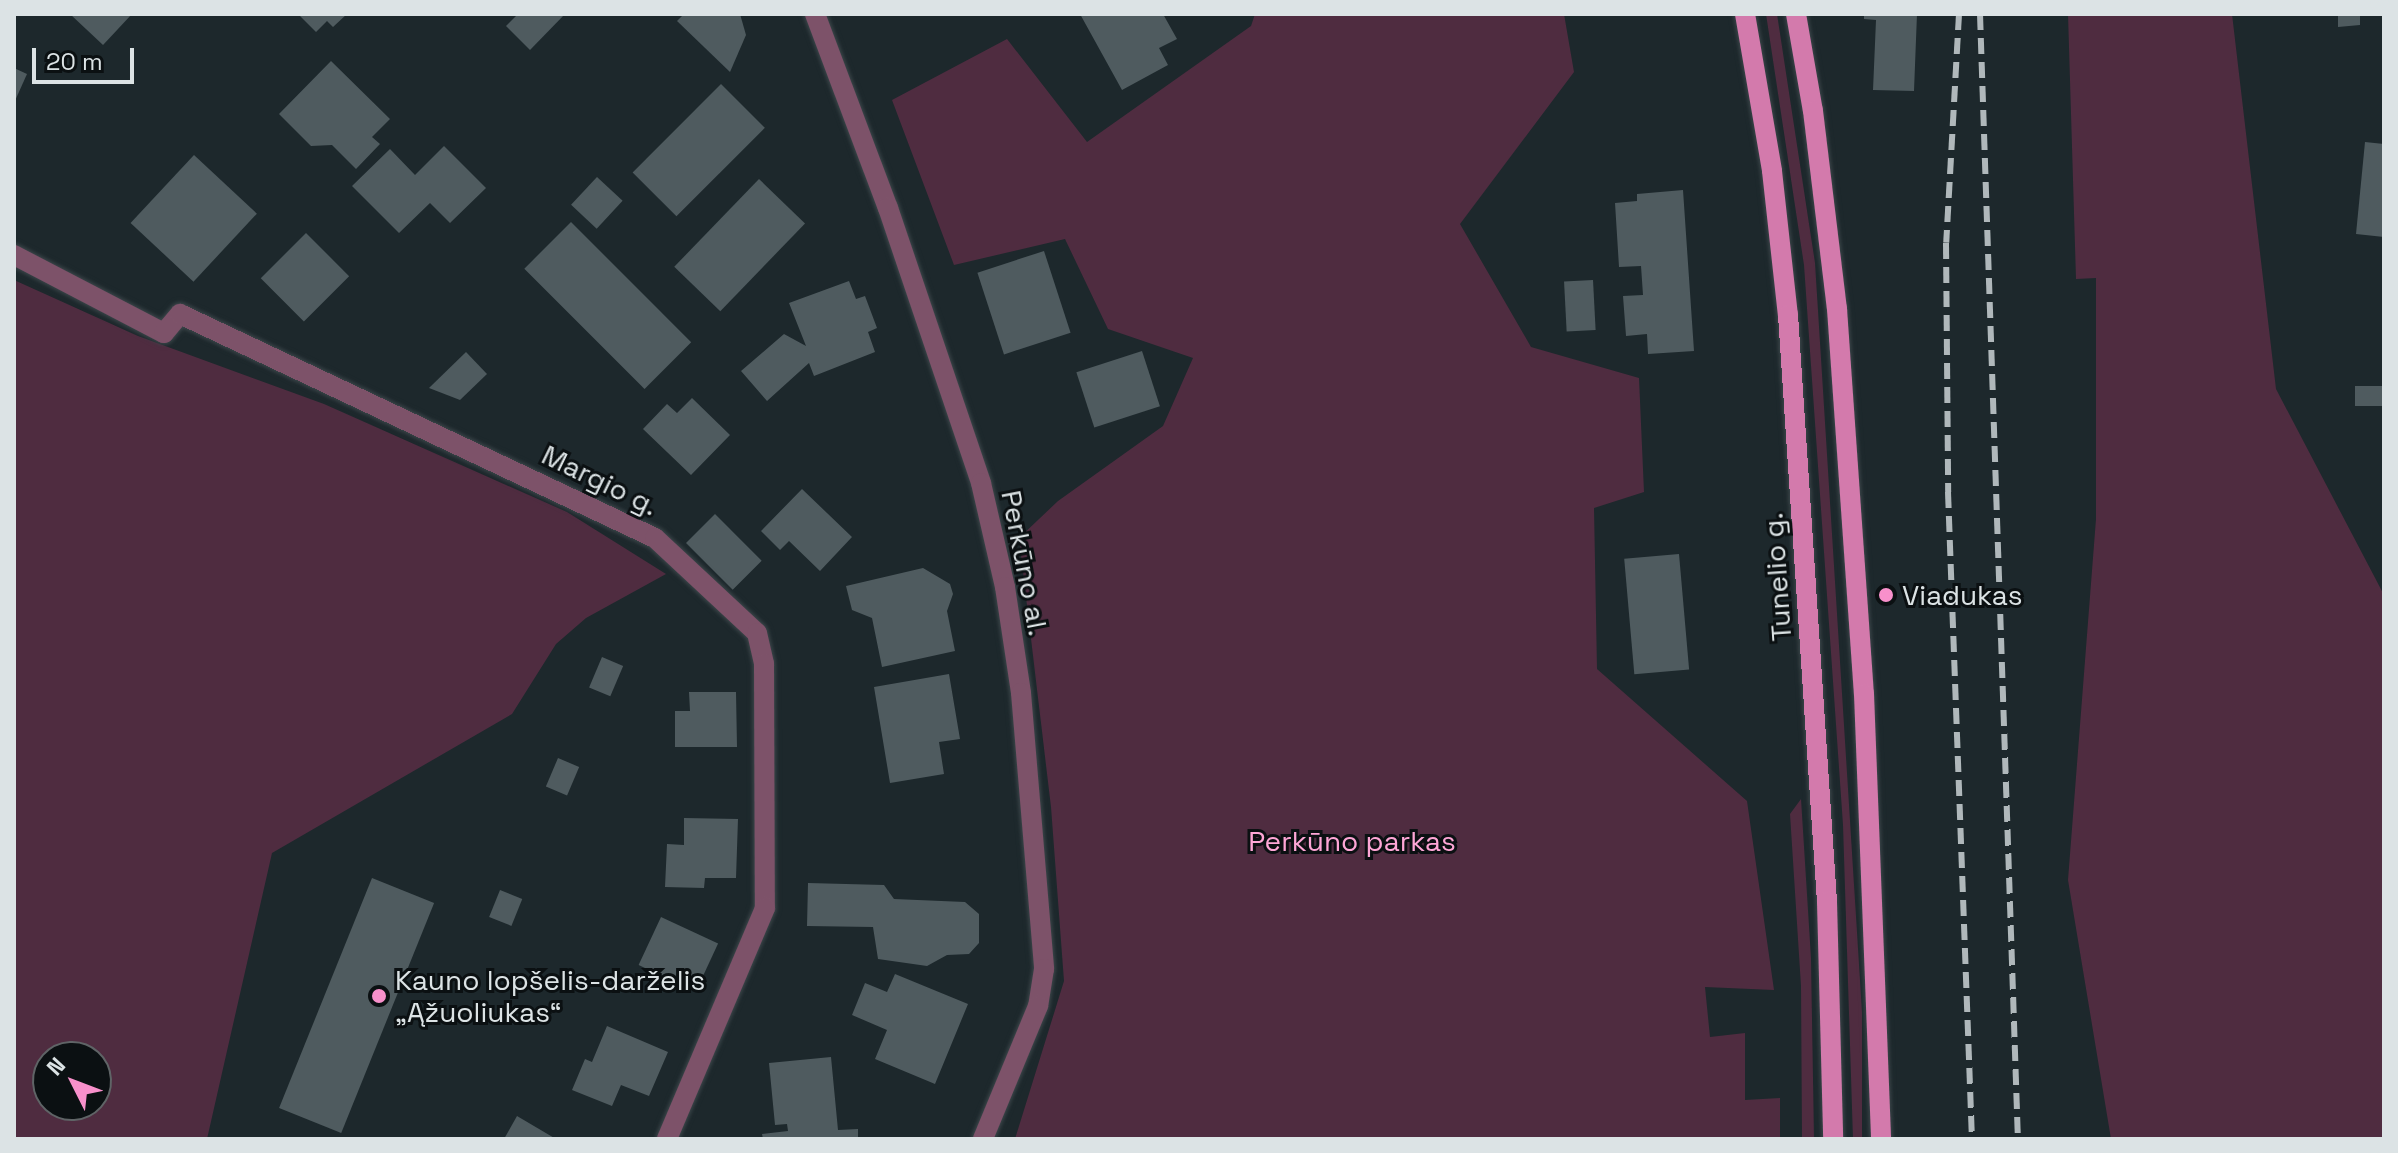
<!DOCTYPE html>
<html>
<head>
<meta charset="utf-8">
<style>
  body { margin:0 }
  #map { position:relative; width:2398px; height:1153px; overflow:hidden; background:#1d282c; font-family:"Space Grotesk",sans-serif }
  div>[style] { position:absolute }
  .green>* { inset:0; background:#4f2c40 }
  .building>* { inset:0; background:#4f5b5f; transform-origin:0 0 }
  .roads { filter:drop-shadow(0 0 2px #3c464a) drop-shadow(0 0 2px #3c464a) }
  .street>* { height:20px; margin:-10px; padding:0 10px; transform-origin:10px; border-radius:10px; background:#7d5269 }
  .primary>* { height:20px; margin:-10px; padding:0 10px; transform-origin:10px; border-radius:10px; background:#d37aac }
  .rail>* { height:6px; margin-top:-3px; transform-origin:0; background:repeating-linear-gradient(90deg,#b0b8bb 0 16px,transparent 0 24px) }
  .dots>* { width:22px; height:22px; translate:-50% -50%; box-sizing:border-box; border:4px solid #0b1012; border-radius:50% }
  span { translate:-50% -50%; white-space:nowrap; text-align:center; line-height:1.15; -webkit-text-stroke:6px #0b1012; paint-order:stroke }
  .street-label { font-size:28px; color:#dce3e5 }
  .poi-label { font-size:28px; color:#dce3e5 }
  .left { translate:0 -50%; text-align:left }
  .park-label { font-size:28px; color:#fea6d6 }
  .frame { position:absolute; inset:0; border:16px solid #dce3e5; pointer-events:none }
  .north { position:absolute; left:32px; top:1041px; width:80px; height:80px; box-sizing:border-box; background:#0b1012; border:2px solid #5f6466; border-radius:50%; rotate:312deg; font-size:22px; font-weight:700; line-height:32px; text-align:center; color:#dce3e5 }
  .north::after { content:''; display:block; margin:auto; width:28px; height:36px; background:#f890cb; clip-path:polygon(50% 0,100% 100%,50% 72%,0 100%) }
  .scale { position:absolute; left:32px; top:48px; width:102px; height:36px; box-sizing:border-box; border:4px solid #dce3e5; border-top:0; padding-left:10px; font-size:24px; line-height:28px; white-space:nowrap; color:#dce3e5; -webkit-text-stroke:6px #0b1012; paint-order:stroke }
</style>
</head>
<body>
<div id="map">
  <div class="green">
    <i style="clip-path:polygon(1255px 14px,1564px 14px,1574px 72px,1460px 224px,1531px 347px,1639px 378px,1644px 492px,1594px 508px,1597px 669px,1747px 801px,1774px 990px,1705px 987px,1710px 1037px,1745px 1033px,1745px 1100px,1780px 1098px,1780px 1139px,1015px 1139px,1064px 981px,1051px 807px,1019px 538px,1058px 501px,1163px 426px,1193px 358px,1108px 329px,1065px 239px,954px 265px,892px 100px,1007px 39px,1087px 142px,1251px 26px)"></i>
    <i style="clip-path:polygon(1766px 14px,1777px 14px,1815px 263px,1862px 1012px,1862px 1139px,1853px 1139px,1843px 825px,1804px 265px)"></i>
    <i style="clip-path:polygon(2068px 14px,2232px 14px,2276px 389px,2384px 595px,2384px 1139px,2111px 1139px,2068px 880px,2096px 519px,2096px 278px,2076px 279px)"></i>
    <i style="clip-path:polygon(evenodd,14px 280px,138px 336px,324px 404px,567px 512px,666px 574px,586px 618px,556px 644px,512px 714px,272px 853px,207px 1139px,14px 1139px,14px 280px,96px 1057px,96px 1105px,48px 1105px,48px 1057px,96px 1057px)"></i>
    <i style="clip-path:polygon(1801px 799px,1811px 958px,1814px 1139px,1802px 1139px,1801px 986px,1790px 814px)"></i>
  </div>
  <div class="building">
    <i style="clip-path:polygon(70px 14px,132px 14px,103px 45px)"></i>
    <i style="clip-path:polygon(298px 14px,347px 14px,333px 27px,327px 21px,316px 32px)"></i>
    <i style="clip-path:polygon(518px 14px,565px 14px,530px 50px,506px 26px)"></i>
    <i style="clip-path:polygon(684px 14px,740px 14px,746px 35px,730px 72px,677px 21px)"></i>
    <i style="clip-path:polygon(1080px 14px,1163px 14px,1177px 39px,1159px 48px,1168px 65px,1122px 90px)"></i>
    <i style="clip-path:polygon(1864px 14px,1917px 14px,1914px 91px,1873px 90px,1876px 20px,1864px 19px)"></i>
    <i style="clip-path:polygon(2338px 14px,2360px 14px,2360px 25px,2338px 27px)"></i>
    <i style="clip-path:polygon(331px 61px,390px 119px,372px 137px,380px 144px,356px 169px,332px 145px,311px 146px,279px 114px)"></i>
    <i style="clip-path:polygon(14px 68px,27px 74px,14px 103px)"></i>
    <i style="left:721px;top:84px;width:62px;height:125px;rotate:45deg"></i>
    <i style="clip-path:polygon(2365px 142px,2384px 144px,2384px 237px,2356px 234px)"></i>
    <i style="clip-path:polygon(444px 146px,486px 188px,450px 223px,430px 203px,399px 233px,352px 186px,390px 149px,415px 175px)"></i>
    <i style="left:194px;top:155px;width:86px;height:93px;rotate:43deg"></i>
    <i style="left:597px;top:177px;width:35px;height:38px;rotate:43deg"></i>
    <i style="left:759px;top:179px;width:64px;height:122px;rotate:44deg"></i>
    <i style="clip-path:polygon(1683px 190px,1694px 351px,1648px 354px,1647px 334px,1626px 336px,1623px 296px,1643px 295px,1641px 266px,1619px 267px,1615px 203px,1637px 201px,1637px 194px)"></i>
    <i style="left:571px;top:222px;width:170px;height:66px;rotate:45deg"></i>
    <i style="left:306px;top:233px;width:61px;height:64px;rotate:45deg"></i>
    <i style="left:1044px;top:251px;width:86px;height:70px;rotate:72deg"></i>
    <i style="left:1593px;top:280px;width:50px;height:29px;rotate:87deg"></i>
    <i style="clip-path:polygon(849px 281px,856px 299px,865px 296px,877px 328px,868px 332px,875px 352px,814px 376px,809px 363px,767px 401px,741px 371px,784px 334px,806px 346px,789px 303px)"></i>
    <i style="left:1142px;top:351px;width:58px;height:69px;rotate:72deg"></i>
    <i style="clip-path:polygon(466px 352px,487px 374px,460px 400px,429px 388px)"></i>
    <i style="left:2355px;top:386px;width:29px;height:20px"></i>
    <i style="clip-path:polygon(692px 398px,730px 435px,691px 475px,643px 429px,667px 404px,677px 413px)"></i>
    <i style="clip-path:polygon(802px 489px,852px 537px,820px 571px,789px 541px,780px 550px,761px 531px)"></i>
    <i style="left:715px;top:514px;width:66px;height:41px;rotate:45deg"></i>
    <i style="left:1679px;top:554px;width:116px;height:55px;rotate:85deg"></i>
    <i style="clip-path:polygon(923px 568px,950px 584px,953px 594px,947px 611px,955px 651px,882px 667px,872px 618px,852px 610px,846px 586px)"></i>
    <i style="left:602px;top:657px;width:23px;height:33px;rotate:23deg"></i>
    <i style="clip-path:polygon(949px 674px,960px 739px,939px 742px,944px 774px,890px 783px,874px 687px)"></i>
    <i style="clip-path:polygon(689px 692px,736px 692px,737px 747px,675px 747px,675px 711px,690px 711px)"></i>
    <i style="left:558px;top:758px;width:23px;height:31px;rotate:23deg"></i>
    <i style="clip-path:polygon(684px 818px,738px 819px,736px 878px,705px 878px,704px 888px,665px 887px,667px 844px,684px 845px)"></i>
    <i style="left:372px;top:878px;width:67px;height:248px;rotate:22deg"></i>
    <i style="clip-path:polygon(808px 883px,884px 885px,894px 899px,965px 902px,979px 914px,979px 943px,969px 954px,947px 955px,927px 966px,878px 959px,873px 927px,807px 926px)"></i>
    <i style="left:500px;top:890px;width:24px;height:29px;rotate:22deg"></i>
    <i style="left:661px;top:917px;width:63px;height:53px;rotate:25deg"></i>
    <i style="clip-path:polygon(895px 974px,968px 1004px,935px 1084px,875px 1059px,887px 1030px,852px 1015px,865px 983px,887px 992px)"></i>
    <i style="clip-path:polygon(607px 1026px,668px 1052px,649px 1096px,621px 1085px,612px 1106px,572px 1090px,585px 1059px,592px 1062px)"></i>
    <i style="clip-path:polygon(831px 1057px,838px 1130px,858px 1129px,858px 1139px,763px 1139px,762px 1134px,788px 1131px,787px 1124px,775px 1125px,769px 1063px)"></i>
    <i style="clip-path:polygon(517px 1116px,556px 1139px,504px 1139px)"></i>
  </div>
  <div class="roads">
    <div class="street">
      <i style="left:815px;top:14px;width:207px;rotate:69.4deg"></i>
      <i style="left:888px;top:208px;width:290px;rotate:71.3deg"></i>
      <i style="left:981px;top:483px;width:107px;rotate:77deg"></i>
      <i style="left:1005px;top:587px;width:107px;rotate:81.4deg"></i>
      <i style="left:1021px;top:693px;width:277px;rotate:85.2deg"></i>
      <i style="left:1044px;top:969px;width:37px;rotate:99deg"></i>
      <i style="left:1038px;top:1006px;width:144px;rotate:112.5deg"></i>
      <i style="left:14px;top:255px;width:169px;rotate:27.5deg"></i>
      <i style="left:164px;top:333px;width:25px;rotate:-50deg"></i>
      <i style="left:180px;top:314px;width:525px;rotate:25.25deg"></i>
      <i style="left:655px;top:538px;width:139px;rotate:43deg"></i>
      <i style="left:757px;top:633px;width:32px;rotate:77deg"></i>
      <i style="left:764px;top:664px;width:244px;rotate:89.8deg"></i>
      <i style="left:765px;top:908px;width:251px;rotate:113deg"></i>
    </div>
    <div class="primary">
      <i style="left:1745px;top:14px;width:159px;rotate:80.2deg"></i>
      <i style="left:1772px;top:171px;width:145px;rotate:83.7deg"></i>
      <i style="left:1788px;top:315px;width:588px;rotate:86.2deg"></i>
      <i style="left:1827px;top:902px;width:237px;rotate:88.5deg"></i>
      <i style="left:1796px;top:14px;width:98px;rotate:80.1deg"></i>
      <i style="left:1813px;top:111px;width:199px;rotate:83.1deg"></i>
      <i style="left:1837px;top:309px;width:386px;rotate:86deg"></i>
      <i style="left:1864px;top:694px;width:445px;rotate:87.8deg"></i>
    </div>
  </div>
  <div class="rail">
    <i style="left:1959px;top:14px;width:229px;rotate:93.2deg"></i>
    <i style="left:1946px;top:243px;width:249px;rotate:89.5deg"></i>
    <i style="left:1948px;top:492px;width:647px;rotate:87.88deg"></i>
    <i style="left:1980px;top:14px;width:1126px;rotate:88.07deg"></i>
  </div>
  <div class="dots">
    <i style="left:1886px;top:595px;background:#f890cb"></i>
    <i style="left:379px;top:996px;background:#f890cb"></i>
  </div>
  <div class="street-label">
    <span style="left:600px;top:480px;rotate:26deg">Margio g.</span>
    <span style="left:1025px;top:563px;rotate:79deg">Perkūno al.</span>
    <span style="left:1777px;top:577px;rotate:-94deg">Tunelio g.</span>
  </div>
  <div class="poi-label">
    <span class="left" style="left:1902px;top:595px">Viadukas</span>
    <span class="left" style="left:395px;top:996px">Kauno lopšelis-darželis<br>„Ąžuoliukas“</span>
  </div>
  <div class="park-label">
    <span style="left:1352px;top:841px">Perkūno parkas</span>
  </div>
  <div class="frame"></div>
  <div class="north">N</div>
  <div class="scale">20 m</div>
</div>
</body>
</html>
